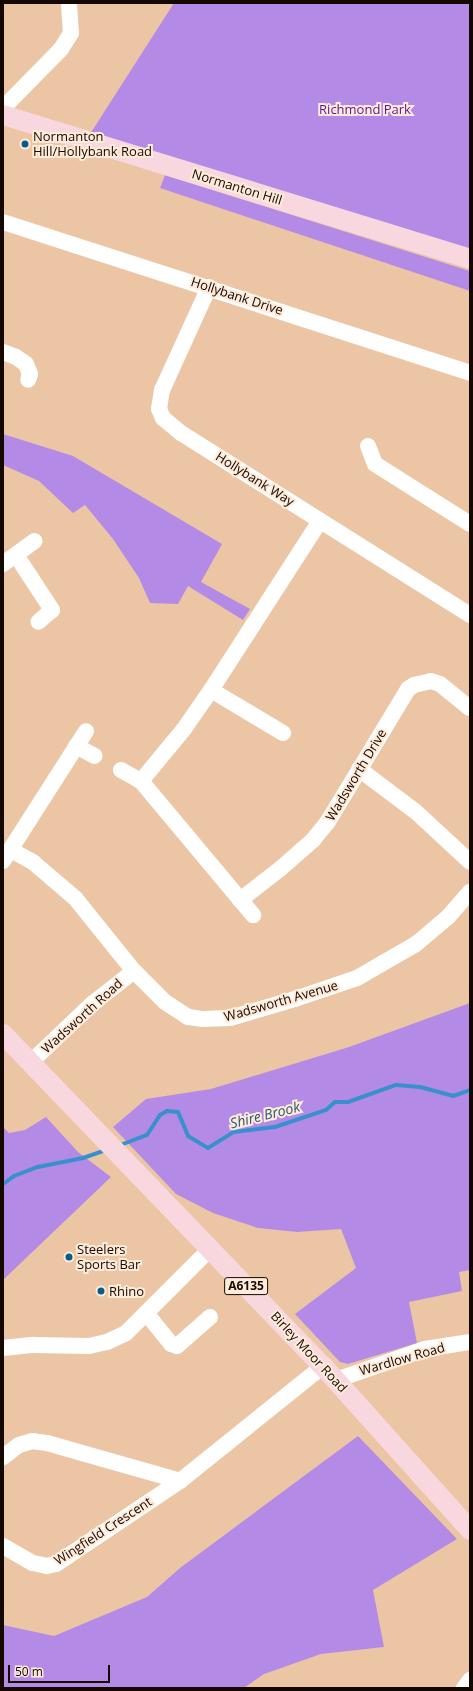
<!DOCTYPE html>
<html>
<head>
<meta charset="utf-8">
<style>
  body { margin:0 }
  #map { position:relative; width:473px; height:1691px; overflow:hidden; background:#ecc6a4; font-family:"Open Sans",sans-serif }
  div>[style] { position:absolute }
  .green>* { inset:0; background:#b38be7 }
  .stream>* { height:4px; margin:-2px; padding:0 2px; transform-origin:2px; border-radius:2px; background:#3a90cd }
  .minor>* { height:16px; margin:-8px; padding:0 8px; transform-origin:8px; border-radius:8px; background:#fff }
  .major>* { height:20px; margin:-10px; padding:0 10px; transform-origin:10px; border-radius:10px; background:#f8d7df }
  .dots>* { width:11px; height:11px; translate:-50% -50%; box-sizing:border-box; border:2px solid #ffebda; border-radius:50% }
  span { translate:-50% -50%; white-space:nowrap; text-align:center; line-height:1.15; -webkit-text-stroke:4px #ffebda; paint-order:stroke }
  .shield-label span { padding:1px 3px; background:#ffebda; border:1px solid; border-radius:3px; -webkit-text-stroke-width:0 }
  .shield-label { font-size:12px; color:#150801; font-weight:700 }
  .park-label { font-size:13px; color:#5b1693 }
  .poi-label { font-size:13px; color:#150801 }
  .left { translate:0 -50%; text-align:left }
  .street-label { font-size:13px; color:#150801 }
  .water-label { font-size:14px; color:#295677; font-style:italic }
  .frame { position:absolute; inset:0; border:4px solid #150801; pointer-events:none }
  .scale { position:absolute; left:8px; top:1665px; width:102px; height:18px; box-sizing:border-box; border:2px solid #150801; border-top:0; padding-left:5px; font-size:12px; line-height:14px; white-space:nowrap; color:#150801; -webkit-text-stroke:3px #ffebda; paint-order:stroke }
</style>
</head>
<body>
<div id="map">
  <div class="green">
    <i style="clip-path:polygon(174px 3px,470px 3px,470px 253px,90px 134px)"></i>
    <i style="clip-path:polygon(165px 175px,470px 271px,470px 291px,160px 188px)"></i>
    <i style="clip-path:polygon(3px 434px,73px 456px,222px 544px,201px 582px,250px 609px,243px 620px,188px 586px,178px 604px,150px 603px,139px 578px,113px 539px,85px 505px,73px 513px,39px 481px,3px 465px)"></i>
    <i style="clip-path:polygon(470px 1003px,470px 1270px,459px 1272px,462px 1291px,409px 1302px,417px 1343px,348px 1364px,340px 1362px,295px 1314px,356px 1268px,341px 1229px,297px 1232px,258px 1228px,213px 1213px,176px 1194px,113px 1127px,146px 1099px,211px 1089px,349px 1047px)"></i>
    <i style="clip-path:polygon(46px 1117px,78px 1152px,111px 1177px,3px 1280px,3px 1127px,9px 1133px,25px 1130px)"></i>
    <i style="clip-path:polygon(358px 1436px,457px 1539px,373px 1590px,384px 1647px,321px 1654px,264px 1674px,244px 1688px,3px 1688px,3px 1625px,54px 1636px,147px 1597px,180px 1568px)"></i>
  </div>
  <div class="stream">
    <i style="left:118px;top:1146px;width:31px;rotate:-21deg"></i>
    <i style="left:147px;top:1135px;width:24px;rotate:-57deg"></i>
    <i style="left:160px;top:1115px;width:8px;rotate:-30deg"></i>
    <i style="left:167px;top:1111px;width:11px;rotate:5deg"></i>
    <i style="left:178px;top:1112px;width:26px;rotate:67deg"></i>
    <i style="left:188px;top:1136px;width:23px;rotate:31deg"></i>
    <i style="left:208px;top:1148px;width:31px;rotate:-32deg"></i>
    <i style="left:234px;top:1132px;width:41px;rotate:-7deg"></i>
    <i style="left:275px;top:1127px;width:54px;rotate:-18.4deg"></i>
    <i style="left:326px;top:1110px;width:12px;rotate:-42deg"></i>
    <i style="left:335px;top:1102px;width:13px"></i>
    <i style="left:348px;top:1102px;width:51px;rotate:-19.5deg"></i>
    <i style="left:396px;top:1085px;width:24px;rotate:5deg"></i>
    <i style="left:420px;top:1087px;width:34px;rotate:15deg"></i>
    <i style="left:453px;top:1096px;width:18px;rotate:-19deg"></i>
    <i style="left:3px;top:1184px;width:14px;rotate:-36deg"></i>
    <i style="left:14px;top:1176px;width:26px;rotate:-21deg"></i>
    <i style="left:38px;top:1167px;width:46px;rotate:-11.3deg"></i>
    <i style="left:83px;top:1158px;width:24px;rotate:-19deg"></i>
  </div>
  <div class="minor">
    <i style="left:7px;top:104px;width:77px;rotate:-45.5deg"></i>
    <i style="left:61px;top:49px;width:19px;rotate:-58deg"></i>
    <i style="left:71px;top:33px;width:30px;rotate:-94deg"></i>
    <i style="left:3px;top:222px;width:491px;rotate:17.9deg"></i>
    <i style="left:209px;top:287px;width:113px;rotate:114.5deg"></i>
    <i style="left:162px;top:390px;width:19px;rotate:99deg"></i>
    <i style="left:159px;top:409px;width:10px;rotate:66deg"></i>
    <i style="left:163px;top:418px;width:23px;rotate:40deg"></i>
    <i style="left:181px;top:433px;width:342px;rotate:32.2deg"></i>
    <i style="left:3px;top:352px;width:14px;rotate:21deg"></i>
    <i style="left:16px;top:357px;width:12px;rotate:35deg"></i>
    <i style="left:26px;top:364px;width:11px;rotate:68deg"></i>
    <i style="left:30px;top:374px;width:6px;rotate:108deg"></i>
    <i style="left:368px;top:446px;width:19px;rotate:69deg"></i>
    <i style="left:375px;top:464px;width:112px;rotate:32.3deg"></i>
    <i style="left:16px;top:555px;width:66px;rotate:56.8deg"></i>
    <i style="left:52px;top:610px;width:18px;rotate:139deg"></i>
    <i style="left:3px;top:564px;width:39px;rotate:-36deg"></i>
    <i style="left:211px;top:690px;width:84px;rotate:30.8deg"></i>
    <i style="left:76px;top:746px;width:21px;rotate:28deg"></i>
    <i style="left:359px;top:769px;width:70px;rotate:36.9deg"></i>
    <i style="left:415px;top:811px;width:75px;rotate:42.8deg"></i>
    <i style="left:121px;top:770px;width:23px;rotate:29deg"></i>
    <i style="left:141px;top:781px;width:175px;rotate:50.1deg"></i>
    <i style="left:141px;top:781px;width:67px;rotate:-50.4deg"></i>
    <i style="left:184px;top:729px;width:47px;rotate:-55.3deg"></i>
    <i style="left:211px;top:690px;width:201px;rotate:-57.2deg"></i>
    <i style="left:11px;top:850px;width:26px;rotate:29deg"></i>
    <i style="left:34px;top:863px;width:54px;rotate:40.5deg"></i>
    <i style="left:75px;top:898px;width:94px;rotate:51.1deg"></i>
    <i style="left:134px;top:971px;width:44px;rotate:45deg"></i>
    <i style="left:165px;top:1002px;width:27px;rotate:33deg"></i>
    <i style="left:188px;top:1017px;width:14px;rotate:8deg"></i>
    <i style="left:202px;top:1019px;width:28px;rotate:-2deg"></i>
    <i style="left:230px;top:1018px;width:68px;rotate:-16.3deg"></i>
    <i style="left:295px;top:999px;width:65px;rotate:-18.7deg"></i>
    <i style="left:357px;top:978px;width:68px;rotate:-30deg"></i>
    <i style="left:416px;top:944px;width:42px;rotate:-40.2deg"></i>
    <i style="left:448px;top:917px;width:33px;rotate:-49deg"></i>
    <i style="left:3px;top:861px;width:154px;rotate:-57.4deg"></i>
    <i style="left:240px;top:900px;width:51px;rotate:-37.8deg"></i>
    <i style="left:280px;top:869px;width:44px;rotate:-41.3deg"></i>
    <i style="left:313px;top:840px;width:22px;rotate:-51deg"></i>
    <i style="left:327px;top:823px;width:157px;rotate:-58.8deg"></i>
    <i style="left:408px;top:689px;width:7px;rotate:-34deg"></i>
    <i style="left:414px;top:685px;width:17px;rotate:-13deg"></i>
    <i style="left:431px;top:681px;width:9px;rotate:18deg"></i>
    <i style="left:440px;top:684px;width:38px;rotate:39deg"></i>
    <i style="left:31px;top:1062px;width:84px;rotate:-43.6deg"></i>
    <i style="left:92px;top:1004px;width:53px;rotate:-38.2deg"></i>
    <i style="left:146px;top:1313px;width:40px;rotate:51deg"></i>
    <i style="left:171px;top:1344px;width:6px;rotate:18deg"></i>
    <i style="left:177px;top:1346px;width:44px;rotate:-41.3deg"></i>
    <i style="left:3px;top:1348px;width:31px;rotate:-6deg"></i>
    <i style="left:34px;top:1345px;width:55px;rotate:1deg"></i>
    <i style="left:89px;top:1346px;width:18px;rotate:-13deg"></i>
    <i style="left:107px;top:1342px;width:21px;rotate:-25deg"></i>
    <i style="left:126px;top:1333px;width:119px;rotate:-45deg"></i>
    <i style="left:336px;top:1380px;width:94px;rotate:-19.2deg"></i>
    <i style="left:425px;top:1349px;width:46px;rotate:-8.8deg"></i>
    <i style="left:3px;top:1457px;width:20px;rotate:-37deg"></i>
    <i style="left:19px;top:1445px;width:14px;rotate:-17deg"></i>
    <i style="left:32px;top:1441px;width:15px;rotate:8deg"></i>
    <i style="left:47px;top:1443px;width:138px;rotate:15.9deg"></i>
    <i style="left:3px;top:1546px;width:34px;rotate:30deg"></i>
    <i style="left:33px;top:1563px;width:14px;rotate:12deg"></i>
    <i style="left:47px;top:1566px;width:9px;rotate:-13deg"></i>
    <i style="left:56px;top:1564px;width:149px;rotate:-33.8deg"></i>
    <i style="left:180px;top:1481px;width:184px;rotate:-38.8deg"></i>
    <i style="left:464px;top:1688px;width:10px;rotate:-53deg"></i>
  </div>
  <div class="major">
    <i style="left:3px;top:115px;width:489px;rotate:17.1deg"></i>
    <i style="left:3px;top:1034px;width:461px;rotate:46.1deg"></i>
    <i style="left:323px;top:1366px;width:220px;rotate:48.1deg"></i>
  </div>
  <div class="dots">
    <i style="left:25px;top:144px;background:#075c8e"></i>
    <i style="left:69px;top:1257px;background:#075c8e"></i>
    <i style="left:101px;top:1291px;background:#075c8e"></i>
  </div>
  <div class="shield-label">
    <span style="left:246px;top:1286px">A6135</span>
  </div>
  <div class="park-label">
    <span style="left:365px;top:109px">Richmond Park</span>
  </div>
  <div class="poi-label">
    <span class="left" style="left:33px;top:144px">Normanton<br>Hill/Hollybank Road</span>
    <span class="left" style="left:77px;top:1257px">Steelers<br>Sports Bar</span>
    <span class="left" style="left:109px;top:1291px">Rhino</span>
  </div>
  <div class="street-label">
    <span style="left:237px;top:187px;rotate:17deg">Normanton Hill</span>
    <span style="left:237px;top:296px;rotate:18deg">Hollybank Drive</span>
    <span style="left:255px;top:479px;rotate:32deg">Hollybank Way</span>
    <span style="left:356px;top:775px;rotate:-59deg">Wadsworth Drive</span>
    <span style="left:281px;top:1001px;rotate:-16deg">Wadsworth Avenue</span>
    <span style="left:82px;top:1016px;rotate:-42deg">Wadsworth Road</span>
    <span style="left:309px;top:1352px;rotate:47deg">Birley Moor Road</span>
    <span style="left:402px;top:1359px;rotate:-16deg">Wardlow Road</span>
    <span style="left:103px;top:1531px;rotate:-33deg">Wingfield Crescent</span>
  </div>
  <div class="water-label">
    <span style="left:265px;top:1115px;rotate:-14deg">Shire Brook</span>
  </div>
  <div class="frame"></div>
  <div class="scale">50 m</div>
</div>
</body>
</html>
